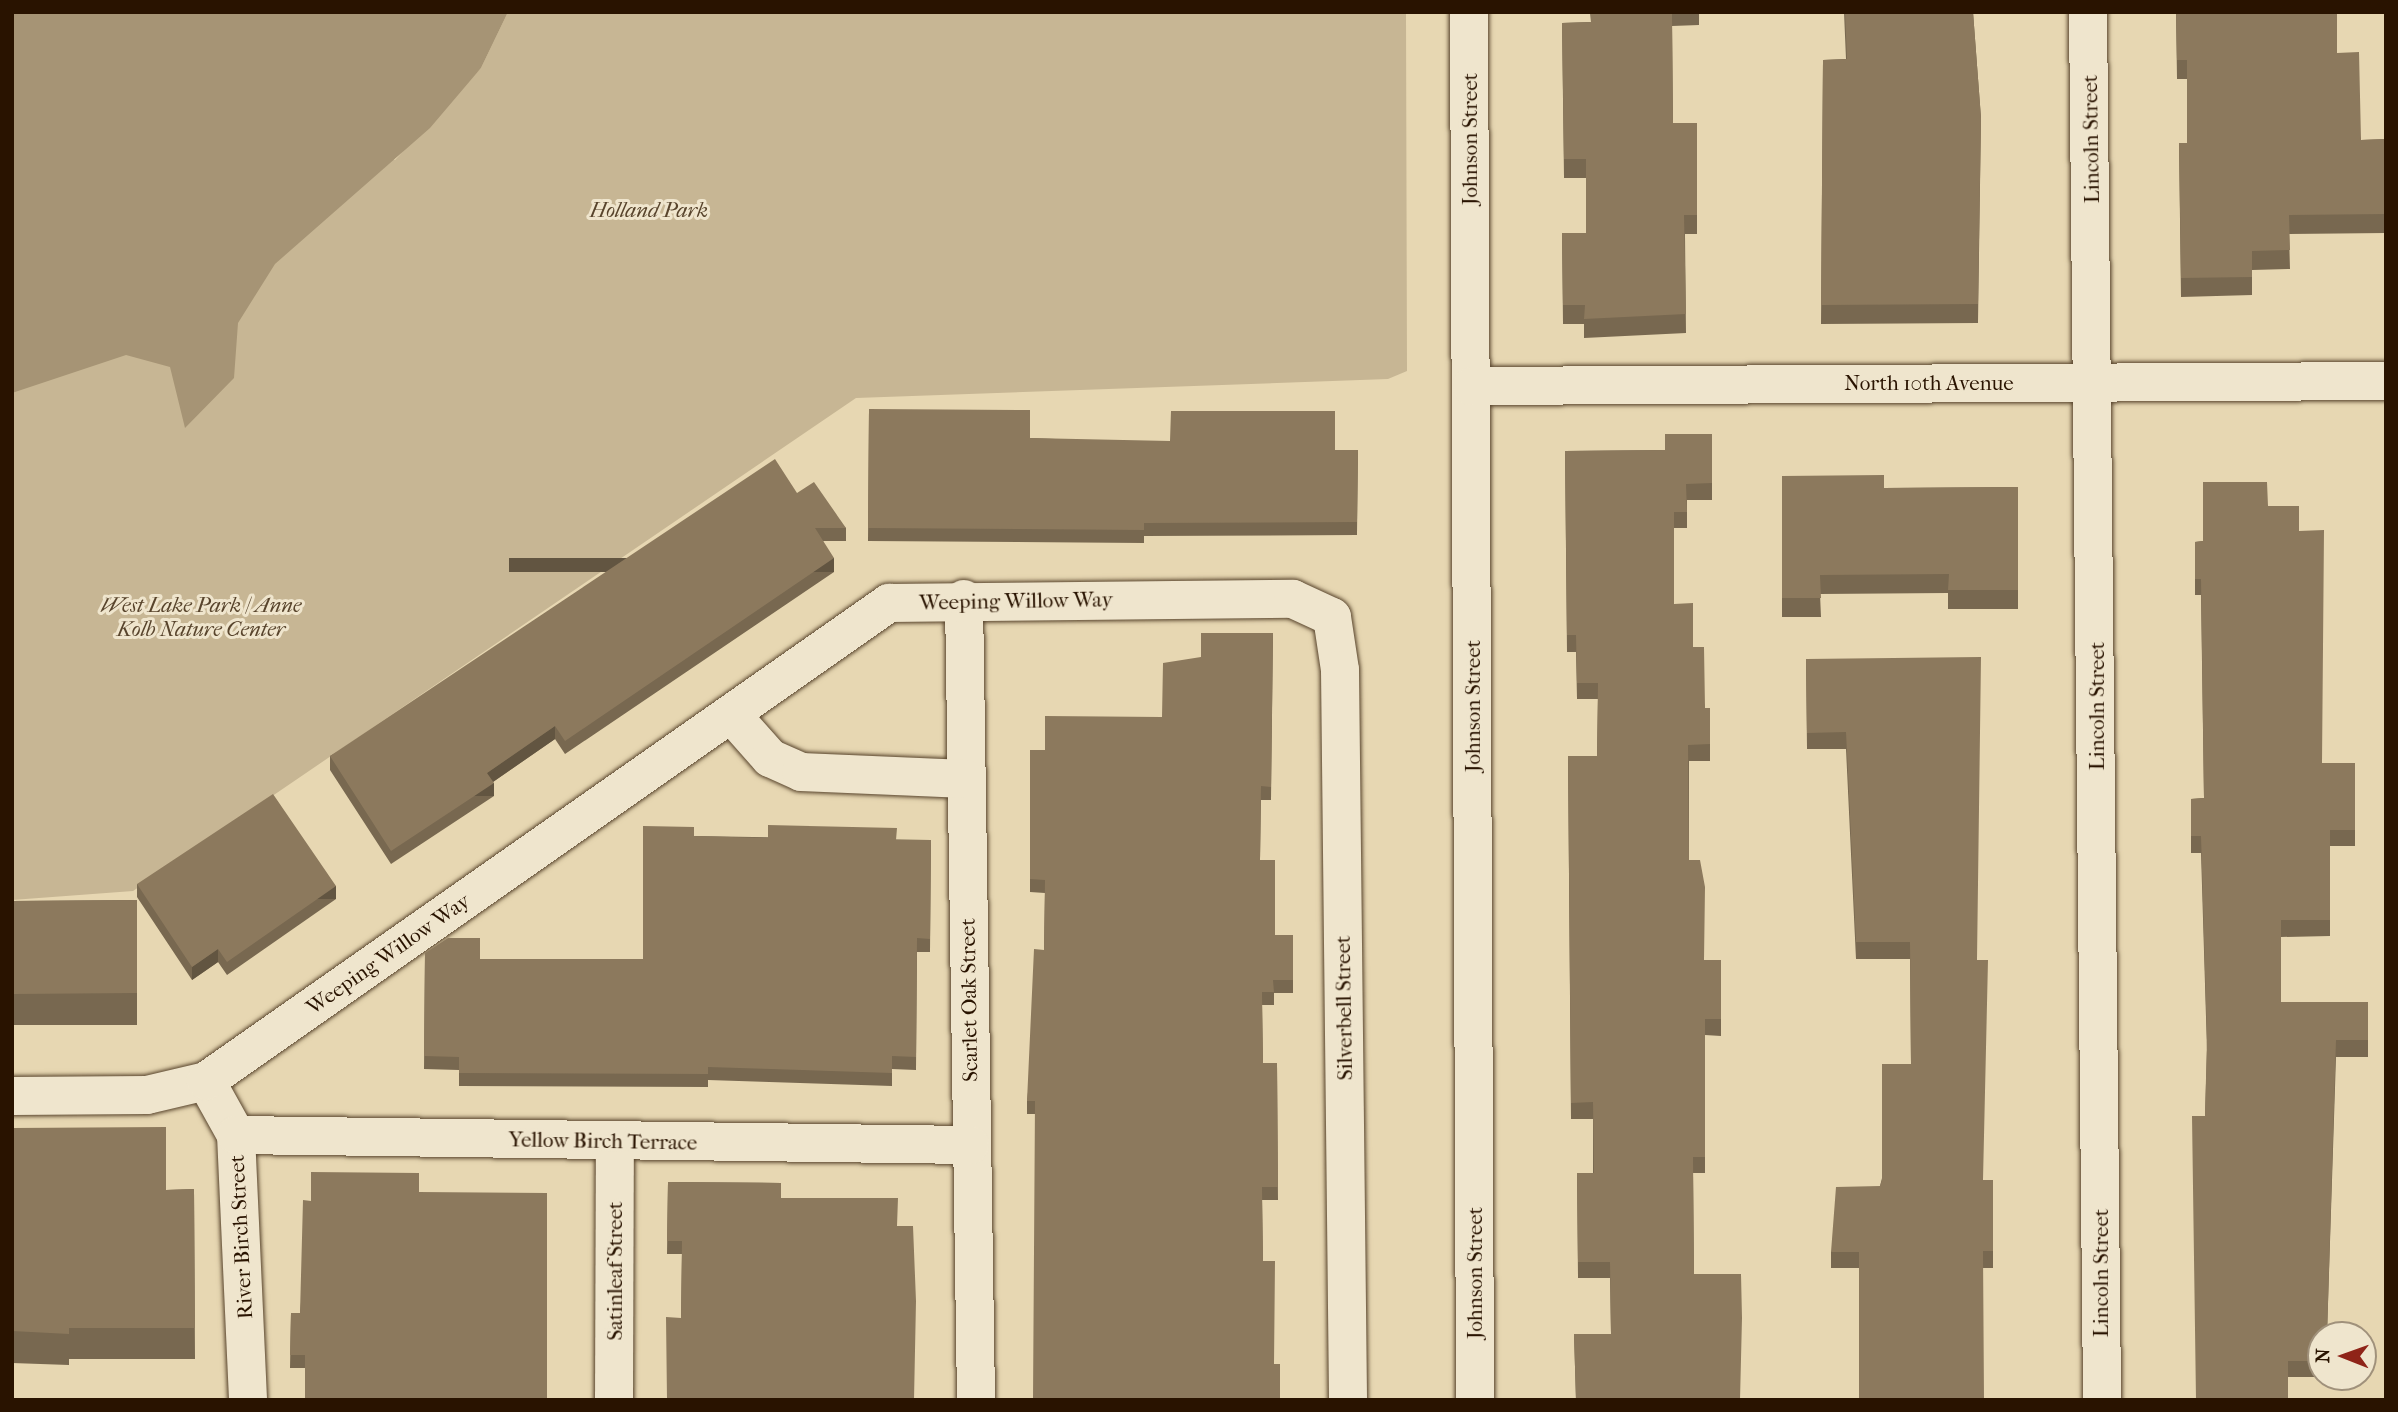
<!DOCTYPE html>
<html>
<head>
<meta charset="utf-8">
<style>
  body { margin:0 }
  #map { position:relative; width:2398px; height:1412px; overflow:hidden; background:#e7d7b2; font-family:"IM FELL French Canon",serif }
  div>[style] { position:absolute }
  .green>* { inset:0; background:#c7b694 }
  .water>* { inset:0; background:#a69475 }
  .roads { filter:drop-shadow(0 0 2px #58442c) drop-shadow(0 0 2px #58442c) }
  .minor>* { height:38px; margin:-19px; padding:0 19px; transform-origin:19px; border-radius:19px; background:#efe5cd }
  .wall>* { inset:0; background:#786850 }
  .shaded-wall>* { inset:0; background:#625541; transform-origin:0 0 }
  .building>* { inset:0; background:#8c795d }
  span { translate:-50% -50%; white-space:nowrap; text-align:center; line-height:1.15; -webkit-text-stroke:6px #efe5cd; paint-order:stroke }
  .street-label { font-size:21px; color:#291300 }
  .park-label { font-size:21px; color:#58442c; font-style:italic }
  .frame { position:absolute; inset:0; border:14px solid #291300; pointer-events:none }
  .north { position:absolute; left:2307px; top:1321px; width:70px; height:70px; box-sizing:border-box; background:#efe5cd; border:2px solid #a0917b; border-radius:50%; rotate:271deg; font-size:19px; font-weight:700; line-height:28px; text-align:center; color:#291300 }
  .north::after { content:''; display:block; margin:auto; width:24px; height:32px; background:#8f2418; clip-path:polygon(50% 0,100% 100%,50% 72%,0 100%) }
</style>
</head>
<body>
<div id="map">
  <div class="green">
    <i style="clip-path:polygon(12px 12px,395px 160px,481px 68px,508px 12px,1406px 12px,1407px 371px,1388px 379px,856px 398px,133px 891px,12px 900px)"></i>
  </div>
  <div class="water">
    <i style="clip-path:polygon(12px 12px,508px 12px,481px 68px,430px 128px,275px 264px,238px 323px,234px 378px,185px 428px,170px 367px,126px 355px,12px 393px)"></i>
  </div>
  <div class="roads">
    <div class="minor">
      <i style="left:1469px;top:12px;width:1388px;rotate:89.75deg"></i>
      <i style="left:2088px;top:12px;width:1388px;rotate:89.42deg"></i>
      <i style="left:1472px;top:386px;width:914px;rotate:-0.31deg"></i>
      <i style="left:964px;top:599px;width:801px;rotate:89.14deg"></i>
      <i style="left:731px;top:714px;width:59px;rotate:48.4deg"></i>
      <i style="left:770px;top:758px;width:34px;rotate:24deg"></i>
      <i style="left:801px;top:772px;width:165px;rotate:2.4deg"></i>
      <i style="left:206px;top:1081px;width:62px;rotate:60.9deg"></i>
      <i style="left:236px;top:1135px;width:265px;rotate:87.4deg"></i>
      <i style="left:12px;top:1096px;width:135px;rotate:-0.4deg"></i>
      <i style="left:147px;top:1095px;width:61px;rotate:-13.3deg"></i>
      <i style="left:206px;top:1081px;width:834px;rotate:-34.99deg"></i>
      <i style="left:889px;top:603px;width:404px;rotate:-0.6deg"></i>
      <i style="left:1293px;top:599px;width:43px;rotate:24.8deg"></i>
      <i style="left:1332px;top:617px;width:54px;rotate:81.4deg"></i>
      <i style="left:1340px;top:670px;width:730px;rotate:89.37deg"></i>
      <i style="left:236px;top:1135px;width:734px;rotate:0.78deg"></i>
      <i style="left:614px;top:1400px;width:258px;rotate:-89.8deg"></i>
    </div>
  </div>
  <div class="wall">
    <i style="clip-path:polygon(1590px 12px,1699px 12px,1699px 25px,1672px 26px,1673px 123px,1697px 123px,1697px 234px,1685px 234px,1686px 333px,1584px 338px,1584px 324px,1563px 324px,1562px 233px,1586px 233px,1586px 178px,1564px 178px,1562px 23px,1591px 22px)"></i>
    <i style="clip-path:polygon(1844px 12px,1973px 12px,1981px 118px,1978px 323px,1821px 324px,1823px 60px,1846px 59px)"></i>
    <i style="clip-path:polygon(2176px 12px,2337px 53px,2361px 140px,2386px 139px,2386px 233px,2289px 234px,2290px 269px,2252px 270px,2252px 295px,2181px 297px,2179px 143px,2187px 143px,2187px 79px,2177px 79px)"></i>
    <i style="clip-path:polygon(869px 409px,1030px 438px,1335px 450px,1358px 450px,1357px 535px,1144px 536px,1144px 543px,868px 541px)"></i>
    <i style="clip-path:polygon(1712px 434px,1712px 500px,1687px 500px,1687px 528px,1674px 528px,1674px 604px,1693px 647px,1705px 708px,1710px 708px,1710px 761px,1689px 761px,1689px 860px,1704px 960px,1721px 1019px,1721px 1036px,1705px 1035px,1705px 1173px,1693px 1173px,1694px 1274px,1740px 1400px,1576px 1400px,1574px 1334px,1611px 1334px,1610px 1278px,1578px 1278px,1577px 1173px,1593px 1173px,1593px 1119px,1571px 1119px,1568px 756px,1597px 756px,1598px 699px,1577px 699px,1576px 652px,1567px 652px,1565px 451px,1665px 450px)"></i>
    <i style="clip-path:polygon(1782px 476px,1884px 488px,2018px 487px,2018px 609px,1948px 609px,1948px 593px,1820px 594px,1821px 617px,1782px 617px)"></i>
    <i style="clip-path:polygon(797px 493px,846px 528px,846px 541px,823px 541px,834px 572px,565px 754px,555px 739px,493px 782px,494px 796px,391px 864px,330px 770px,330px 756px)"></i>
    <i style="clip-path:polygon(2268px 506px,2299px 531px,2322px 763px,2355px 763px,2355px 846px,2330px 846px,2330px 936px,2281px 937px,2281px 1002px,2368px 1002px,2368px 1057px,2336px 1057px,2327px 1335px,2321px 1335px,2321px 1377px,2326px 1377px,2288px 1377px,2205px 1116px,2207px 1050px,2201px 853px,2191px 853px,2191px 799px,2204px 798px,2201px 595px,2195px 595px,2195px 542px,2203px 541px)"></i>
    <i style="clip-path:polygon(1273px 633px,1271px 800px,1261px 800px,1260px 860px,1275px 935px,1293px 935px,1293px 993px,1274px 993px,1274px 1005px,1262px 1005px,1263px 1063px,1277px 1063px,1278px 1200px,1262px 1200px,1263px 1261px,1274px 1364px,1280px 1400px,1035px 1114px,1027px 1114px,1027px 1101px,1044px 950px,1045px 893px,1030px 892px,1030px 750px,1045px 750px,1162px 717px,1201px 657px)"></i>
    <i style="clip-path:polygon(1806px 659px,1977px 960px,1983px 1180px,1993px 1180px,1993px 1268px,1831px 1268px,1831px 1252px,1880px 1186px,1911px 1064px,1910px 959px,1856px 959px,1846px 749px,1807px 749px)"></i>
    <i style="clip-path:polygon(694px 836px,931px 840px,930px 952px,917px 952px,916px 1070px,892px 1069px,892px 1086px,708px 1080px,708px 1087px,459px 1086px,459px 1070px,424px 1069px,425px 953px,480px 959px,643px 959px)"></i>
    <i style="clip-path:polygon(137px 884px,336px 899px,227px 975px,218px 962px,192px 980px,137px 897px)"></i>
    <i style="clip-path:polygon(137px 900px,137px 1025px,14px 1025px,14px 1035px,12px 1035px,12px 901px)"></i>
    <i style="clip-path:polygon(12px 1128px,166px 1190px,194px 1189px,195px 1359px,69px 1359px,69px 1365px,12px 1363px)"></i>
    <i style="clip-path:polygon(668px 1182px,781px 1183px,681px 1318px,682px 1254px,667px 1254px)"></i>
    <i style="clip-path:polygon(419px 1192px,305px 1368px,290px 1368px,291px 1313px,300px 1313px,311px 1201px)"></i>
  </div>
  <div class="shaded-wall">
    <i style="left:834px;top:558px;width:14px;height:325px;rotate:90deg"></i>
    <i style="clip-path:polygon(555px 726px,555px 739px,487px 786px,487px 773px)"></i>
    <i style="left:494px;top:783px;width:13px;height:123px;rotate:90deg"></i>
    <i style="left:336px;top:886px;width:13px;height:133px;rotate:90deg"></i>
    <i style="clip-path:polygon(218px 949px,218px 962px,192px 980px,192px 967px)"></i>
  </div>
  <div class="building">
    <i style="clip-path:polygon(1591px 12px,1672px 12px,1673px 123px,1697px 123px,1697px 215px,1684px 215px,1686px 314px,1584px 319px,1585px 305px,1563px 305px,1562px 233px,1586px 233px,1586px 159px,1564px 159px,1562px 23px,1591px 22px)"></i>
    <i style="clip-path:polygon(1845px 12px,1973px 12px,1981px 118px,1978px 304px,1821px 305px,1823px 60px,1847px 59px)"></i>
    <i style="clip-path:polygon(2176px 12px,2337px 12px,2337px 53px,2359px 52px,2361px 140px,2386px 139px,2386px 214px,2289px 215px,2290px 250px,2252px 251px,2252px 277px,2181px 278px,2179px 143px,2187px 143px,2187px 60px,2177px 60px)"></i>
    <i style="clip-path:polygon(869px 409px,1030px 410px,1030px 438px,1170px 441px,1171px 411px,1335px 411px,1335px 450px,1358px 450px,1357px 522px,1144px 523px,1144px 530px,868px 528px)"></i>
    <i style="clip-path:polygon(1665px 434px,1712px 434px,1712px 483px,1686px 484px,1687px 512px,1674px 512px,1674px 604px,1693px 603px,1693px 647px,1704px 647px,1705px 708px,1710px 708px,1710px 744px,1688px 745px,1689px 860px,1700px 860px,1705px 887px,1704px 960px,1721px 960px,1721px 1019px,1705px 1019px,1705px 1157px,1693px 1157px,1694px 1274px,1741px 1274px,1742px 1318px,1740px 1400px,1576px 1400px,1574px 1334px,1611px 1334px,1610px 1262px,1578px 1262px,1577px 1173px,1594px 1173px,1593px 1102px,1571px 1103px,1568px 756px,1597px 756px,1598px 683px,1577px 683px,1576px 635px,1567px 635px,1565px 451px,1665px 450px)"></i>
    <i style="clip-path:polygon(775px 459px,797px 493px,814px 482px,846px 528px,815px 528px,834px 558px,565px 741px,555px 726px,487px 773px,494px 783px,391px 851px,330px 756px)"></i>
    <i style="clip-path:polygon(1884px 475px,1884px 488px,2018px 487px,2018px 590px,1948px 590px,1949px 574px,1820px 575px,1821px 598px,1782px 598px,1782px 476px)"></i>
    <i style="clip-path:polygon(2203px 482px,2267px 482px,2268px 506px,2299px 506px,2299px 531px,2324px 530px,2322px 763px,2355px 763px,2355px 830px,2330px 830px,2330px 920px,2281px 920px,2281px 1002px,2368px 1002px,2368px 1040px,2336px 1040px,2327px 1335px,2321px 1335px,2321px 1361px,2288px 1361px,2288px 1400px,2196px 1400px,2192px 1116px,2205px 1116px,2207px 1040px,2201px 836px,2191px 836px,2191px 799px,2204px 798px,2201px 579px,2195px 579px,2195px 542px,2203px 541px)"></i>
    <i style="clip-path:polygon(1201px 633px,1273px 633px,1271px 787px,1261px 786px,1260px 860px,1275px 860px,1275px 935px,1293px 935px,1293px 980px,1273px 980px,1274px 992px,1262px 992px,1263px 1063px,1277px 1063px,1278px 1187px,1262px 1187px,1263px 1261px,1275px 1261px,1274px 1364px,1280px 1364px,1280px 1400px,1033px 1400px,1035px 1101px,1027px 1101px,1034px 949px,1044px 950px,1045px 880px,1030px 879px,1030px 750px,1045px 750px,1045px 716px,1162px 717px,1163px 663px,1201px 657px)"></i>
    <i style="clip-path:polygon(1981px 657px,1977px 960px,1988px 960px,1983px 1180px,1993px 1180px,1993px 1251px,1983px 1251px,1984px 1400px,1859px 1400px,1859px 1252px,1831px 1252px,1836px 1187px,1880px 1186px,1882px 1180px,1882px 1064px,1911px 1064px,1910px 942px,1856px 942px,1846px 732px,1807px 733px,1806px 659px)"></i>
    <i style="clip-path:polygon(273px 794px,336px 886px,227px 962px,218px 949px,192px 967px,137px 884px)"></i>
    <i style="clip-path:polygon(768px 825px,897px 828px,896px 840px,931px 840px,930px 939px,917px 938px,916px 1057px,892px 1056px,892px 1073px,708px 1067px,708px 1074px,459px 1073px,459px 1057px,424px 1056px,425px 953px,448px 938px,480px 938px,480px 959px,643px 959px,643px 826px,694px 827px,694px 836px,768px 838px)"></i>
    <i style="clip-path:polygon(137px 900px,137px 993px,14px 994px,14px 1004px,12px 1004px,12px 901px)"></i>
    <i style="clip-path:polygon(166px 1127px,166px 1190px,194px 1189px,195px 1328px,69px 1328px,69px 1334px,12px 1331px,12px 1128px)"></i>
    <i style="clip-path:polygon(311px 1172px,419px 1173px,419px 1192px,547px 1193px,547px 1400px,305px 1400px,305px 1355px,290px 1355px,291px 1313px,300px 1313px,303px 1200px,311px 1201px)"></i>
    <i style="clip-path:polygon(668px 1182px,781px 1183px,781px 1198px,898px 1198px,897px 1226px,913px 1226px,916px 1301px,914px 1400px,667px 1400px,666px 1317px,681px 1318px,682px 1241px,667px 1241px)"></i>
  </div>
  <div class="street-label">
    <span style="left:1470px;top:139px;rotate:-90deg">Johnson Street</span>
    <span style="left:2091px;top:139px;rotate:-91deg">Lincoln Street</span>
    <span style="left:1929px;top:383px">North 10th Avenue</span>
    <span style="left:1016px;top:601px;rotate:-1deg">Weeping Willow Way</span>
    <span style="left:1473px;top:706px;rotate:-90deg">Johnson Street</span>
    <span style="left:2097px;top:706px;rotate:-90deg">Lincoln Street</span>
    <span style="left:388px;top:954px;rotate:-35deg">Weeping Willow Way</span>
    <span style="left:969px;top:1000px;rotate:-91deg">Scarlet Oak Street</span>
    <span style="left:1344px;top:1008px;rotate:-91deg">Silverbell Street</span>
    <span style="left:603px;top:1141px;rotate:1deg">Yellow Birch Terrace</span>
    <span style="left:241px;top:1237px;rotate:-93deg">River Birch Street</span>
    <span style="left:615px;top:1271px;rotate:-90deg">Satinleaf Street</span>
    <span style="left:1475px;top:1273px;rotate:-90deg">Johnson Street</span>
    <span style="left:2101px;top:1273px;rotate:-90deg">Lincoln Street</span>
  </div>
  <div class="park-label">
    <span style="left:649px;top:210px">Holland Park</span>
    <span style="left:201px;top:617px">West Lake Park / Anne<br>Kolb Nature Center</span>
  </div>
  <div class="frame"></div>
  <div class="north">N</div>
</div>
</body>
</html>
